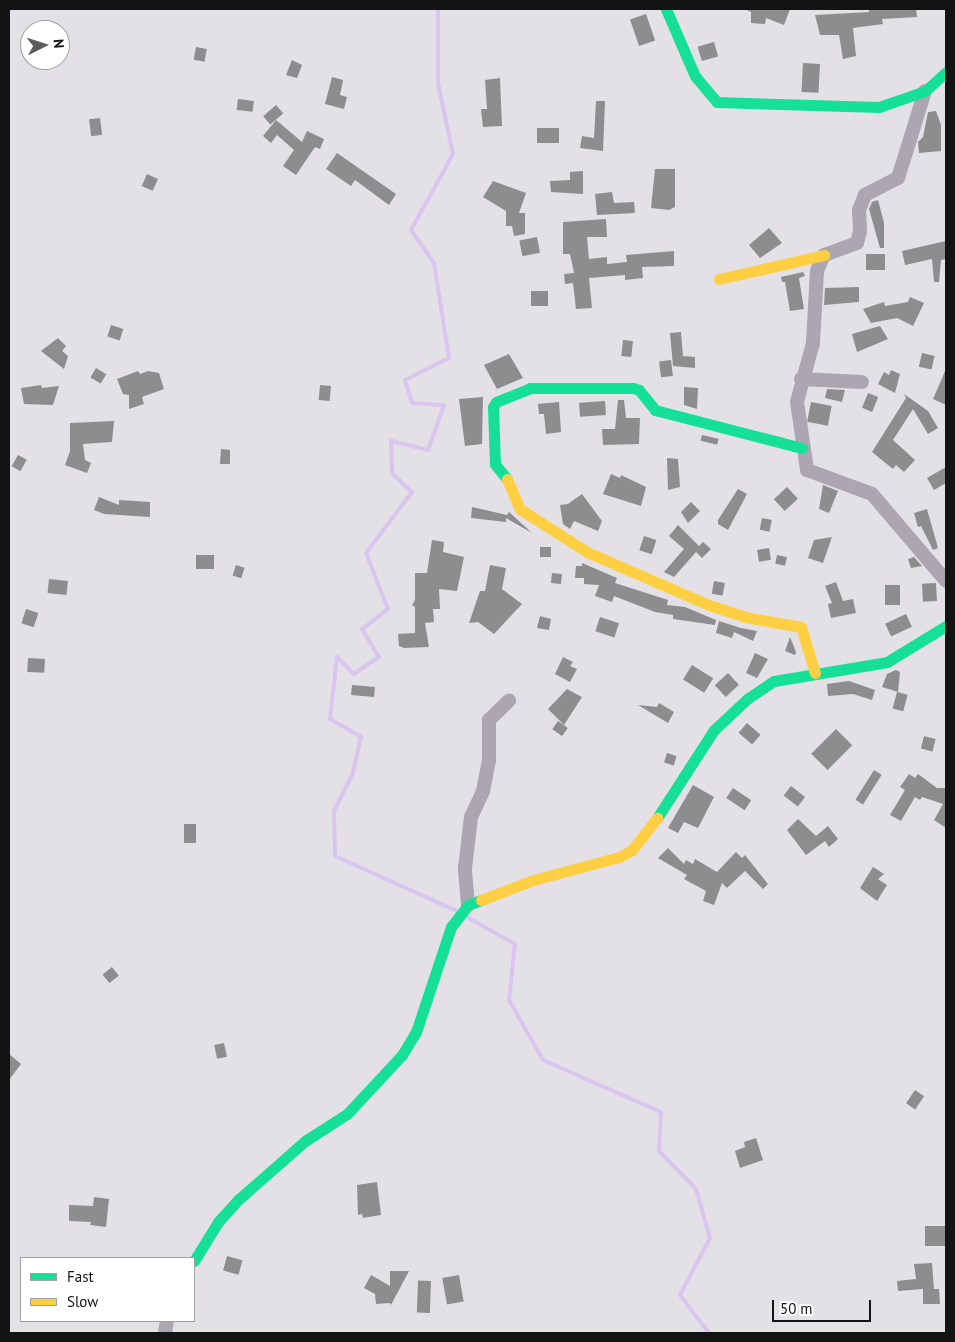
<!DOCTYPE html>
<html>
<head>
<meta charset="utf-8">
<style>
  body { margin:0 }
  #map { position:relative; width:955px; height:1342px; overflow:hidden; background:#e3e1e5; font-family:"PT Sans",sans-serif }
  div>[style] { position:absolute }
  .stream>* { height:4px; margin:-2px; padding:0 2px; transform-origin:2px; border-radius:2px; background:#dac4f0 }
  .building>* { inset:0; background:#8d8c8e; transform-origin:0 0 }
  .street>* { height:14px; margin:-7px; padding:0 7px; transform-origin:7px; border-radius:7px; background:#aca5b2 }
  .fast>* { height:11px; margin:-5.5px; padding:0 5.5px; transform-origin:5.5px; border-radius:5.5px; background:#16e098 }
  .slow>* { height:11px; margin:-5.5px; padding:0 5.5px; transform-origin:5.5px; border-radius:5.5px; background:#ffcf43 }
  span { translate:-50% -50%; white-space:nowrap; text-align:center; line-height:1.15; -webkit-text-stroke:5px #fff; paint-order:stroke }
  .frame { position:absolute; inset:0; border:10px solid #131314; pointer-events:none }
  .legend { position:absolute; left:20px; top:1257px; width:175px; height:65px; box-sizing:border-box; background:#fff; border:1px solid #a1a1a1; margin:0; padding:6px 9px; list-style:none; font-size:15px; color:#131314 }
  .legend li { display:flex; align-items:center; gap:10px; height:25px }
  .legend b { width:25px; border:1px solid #a1a1a1 }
  .north { position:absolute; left:20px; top:20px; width:50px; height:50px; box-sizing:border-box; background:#fff; border:1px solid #a1a1a1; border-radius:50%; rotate:85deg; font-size:14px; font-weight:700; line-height:20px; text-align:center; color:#131314 }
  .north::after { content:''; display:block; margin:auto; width:18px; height:22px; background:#5c5b5d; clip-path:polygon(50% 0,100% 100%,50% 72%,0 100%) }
  .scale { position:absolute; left:772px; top:1300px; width:99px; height:22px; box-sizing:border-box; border:2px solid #131314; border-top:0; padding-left:6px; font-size:15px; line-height:18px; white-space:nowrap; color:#131314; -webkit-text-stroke:4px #fff; paint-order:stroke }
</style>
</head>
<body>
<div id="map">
  <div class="stream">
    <i style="left:438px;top:9px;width:74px;rotate:90deg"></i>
    <i style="left:438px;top:83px;width:73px;rotate:78.1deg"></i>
    <i style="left:453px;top:154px;width:87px;rotate:118.9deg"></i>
    <i style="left:411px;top:230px;width:40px;rotate:55.1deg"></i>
    <i style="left:434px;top:263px;width:96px;rotate:81deg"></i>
    <i style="left:449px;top:358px;width:49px;rotate:153.4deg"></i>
    <i style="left:405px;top:380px;width:24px;rotate:73deg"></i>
    <i style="left:412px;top:403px;width:32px;rotate:4deg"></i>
    <i style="left:444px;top:405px;width:48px;rotate:109.6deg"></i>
    <i style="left:428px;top:450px;width:38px;rotate:-166deg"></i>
    <i style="left:391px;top:441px;width:32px;rotate:88deg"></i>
    <i style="left:392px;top:473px;width:28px;rotate:44deg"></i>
    <i style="left:412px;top:492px;width:76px;rotate:127deg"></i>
    <i style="left:366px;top:553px;width:60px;rotate:68.6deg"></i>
    <i style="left:388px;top:609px;width:33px;rotate:142deg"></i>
    <i style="left:362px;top:629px;width:33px;rotate:59deg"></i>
    <i style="left:379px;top:657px;width:30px;rotate:146deg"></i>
    <i style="left:354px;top:674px;width:24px;rotate:-135deg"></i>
    <i style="left:337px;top:657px;width:62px;rotate:96.4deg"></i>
    <i style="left:330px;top:719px;width:36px;rotate:30deg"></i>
    <i style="left:361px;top:737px;width:37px;rotate:103deg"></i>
    <i style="left:353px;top:773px;width:42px;rotate:116.6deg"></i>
    <i style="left:334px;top:811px;width:45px;rotate:88.7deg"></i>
    <i style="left:335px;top:856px;width:134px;rotate:24.3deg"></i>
    <i style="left:467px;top:917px;width:55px;rotate:29.4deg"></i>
    <i style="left:515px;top:944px;width:56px;rotate:96.1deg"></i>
    <i style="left:509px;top:1000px;width:69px;rotate:60.5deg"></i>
    <i style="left:543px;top:1060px;width:129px;rotate:23.8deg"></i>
    <i style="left:661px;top:1112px;width:39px;rotate:93deg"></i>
    <i style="left:659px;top:1151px;width:53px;rotate:45.8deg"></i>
    <i style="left:696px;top:1189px;width:51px;rotate:74.1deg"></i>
    <i style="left:710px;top:1238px;width:64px;rotate:117.8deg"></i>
    <i style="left:680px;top:1295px;width:48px;rotate:52.7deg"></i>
  </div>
  <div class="building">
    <i style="clip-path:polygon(745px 9px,790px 9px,784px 25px,766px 18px,765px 24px,751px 23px,751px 12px)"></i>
    <i style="clip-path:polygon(869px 9px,916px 9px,917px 17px,882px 19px,883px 24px,853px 28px,856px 56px,843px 59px,839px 35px,820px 35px,815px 15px,869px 12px)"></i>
    <i style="left:646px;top:14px;width:28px;height:17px;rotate:71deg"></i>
    <i style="left:714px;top:42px;width:15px;height:17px;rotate:74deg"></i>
    <i style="left:196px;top:47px;width:11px;height:13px;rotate:10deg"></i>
    <i style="clip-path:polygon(292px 60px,302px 65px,297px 78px,286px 75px)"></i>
    <i style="left:803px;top:63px;width:17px;height:29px;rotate:3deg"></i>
    <i style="clip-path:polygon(332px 77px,343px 80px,340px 95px,347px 97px,344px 109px,325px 104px)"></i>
    <i style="clip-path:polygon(500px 78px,502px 126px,483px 127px,481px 109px,487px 109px,485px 80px)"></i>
    <i style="left:238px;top:99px;width:16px;height:11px;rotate:7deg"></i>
    <i style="clip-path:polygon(596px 101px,605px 101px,603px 151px,580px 148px,582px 136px,594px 138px)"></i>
    <i style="left:276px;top:105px;width:11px;height:17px;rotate:49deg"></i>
    <i style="clip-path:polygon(936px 111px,941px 125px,941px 151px,919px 153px,918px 142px,923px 137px,928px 112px)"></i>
    <i style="left:100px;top:118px;width:17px;height:11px;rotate:83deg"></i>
    <i style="clip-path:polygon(276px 120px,302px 142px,307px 131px,324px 139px,320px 149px,315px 147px,296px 175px,283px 166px,294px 150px,277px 135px,271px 143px,263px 136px)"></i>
    <i style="left:537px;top:128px;width:22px;height:15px"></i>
    <i style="clip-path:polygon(337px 153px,396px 194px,389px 205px,355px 180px,351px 186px,326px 169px)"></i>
    <i style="clip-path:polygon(655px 169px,675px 169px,675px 207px,669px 210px,651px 208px)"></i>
    <i style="clip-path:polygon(583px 171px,583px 194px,551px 192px,550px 181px,570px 180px,570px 172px)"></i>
    <i style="left:147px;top:174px;width:12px;height:13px;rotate:24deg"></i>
    <i style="clip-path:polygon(493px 181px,526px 193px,519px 213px,525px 213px,525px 234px,514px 236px,512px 226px,506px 226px,506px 211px,483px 197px)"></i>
    <i style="clip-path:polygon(612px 192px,614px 203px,634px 202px,635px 213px,597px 215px,595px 194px)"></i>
    <i style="clip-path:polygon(878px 200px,884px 223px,884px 248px,880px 248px,869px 209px,872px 202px)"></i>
    <i style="clip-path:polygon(606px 219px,607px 237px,587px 237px,589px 259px,607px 257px,607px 264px,627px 262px,626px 255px,674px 251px,674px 266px,642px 267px,643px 278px,625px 280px,625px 275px,589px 278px,592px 308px,576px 309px,573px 283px,565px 284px,564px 274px,574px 273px,570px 254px,563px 254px,563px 222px)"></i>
    <i style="clip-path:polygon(769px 228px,782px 243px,760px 258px,749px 245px)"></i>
    <i style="left:537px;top:237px;width:16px;height:18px;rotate:79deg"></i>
    <i style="clip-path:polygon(946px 241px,946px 259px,941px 260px,939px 282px,934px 282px,932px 259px,905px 265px,902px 251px)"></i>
    <i style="left:866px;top:254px;width:19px;height:16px"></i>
    <i style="clip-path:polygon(803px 272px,805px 276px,799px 278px,804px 309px,790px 311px,785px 282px,782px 282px,781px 277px)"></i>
    <i style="clip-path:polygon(859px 287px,859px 302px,824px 305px,825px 288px)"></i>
    <i style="left:531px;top:291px;width:17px;height:15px"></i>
    <i style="clip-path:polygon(910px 297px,924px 303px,913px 326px,897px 318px,871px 323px,863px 309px,884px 302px,885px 306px,908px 302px)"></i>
    <i style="left:111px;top:325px;width:13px;height:12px;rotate:18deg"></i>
    <i style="clip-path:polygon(880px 326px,888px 339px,857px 352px,852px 334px)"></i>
    <i style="clip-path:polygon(681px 332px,683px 356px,695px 357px,695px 368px,673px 366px,670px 333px)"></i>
    <i style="clip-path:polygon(58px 338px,66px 346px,62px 351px,68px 356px,64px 369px,41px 351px)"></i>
    <i style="left:623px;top:340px;width:10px;height:16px;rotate:6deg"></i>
    <i style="left:922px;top:353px;width:13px;height:14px;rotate:13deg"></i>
    <i style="clip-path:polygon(509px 354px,523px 378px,497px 389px,484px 365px)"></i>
    <i style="left:671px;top:360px;width:16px;height:12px;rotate:83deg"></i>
    <i style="left:96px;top:368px;width:12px;height:11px;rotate:31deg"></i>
    <i style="clip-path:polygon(946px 369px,946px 405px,933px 399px)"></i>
    <i style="clip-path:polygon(891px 370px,900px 374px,895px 393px,878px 384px,884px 372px,889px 375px)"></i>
    <i style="clip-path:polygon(138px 371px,140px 374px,148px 371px,159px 373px,164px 389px,142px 397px,144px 404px,129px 409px,129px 395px,123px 394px,117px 379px)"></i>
    <i style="clip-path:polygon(41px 385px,42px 388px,59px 386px,53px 405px,24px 404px,21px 388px)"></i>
    <i style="left:320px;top:385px;width:11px;height:15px;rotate:5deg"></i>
    <i style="clip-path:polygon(684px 387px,698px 388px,697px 409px,684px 405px)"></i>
    <i style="clip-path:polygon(827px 389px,845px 390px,842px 402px,825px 398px)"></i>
    <i style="left:868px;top:393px;width:11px;height:16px;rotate:22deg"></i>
    <i style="clip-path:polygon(904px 394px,928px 411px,938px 428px,928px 434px,913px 409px,893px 440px,915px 460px,904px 472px,896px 465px,893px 469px,872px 452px,906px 398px)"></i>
    <i style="clip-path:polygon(483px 397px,482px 444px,465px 446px,459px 399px)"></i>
    <i style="clip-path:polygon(618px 400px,624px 400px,626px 418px,640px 418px,639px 444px,603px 445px,602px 429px,615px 429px)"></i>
    <i style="left:605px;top:401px;width:14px;height:26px;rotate:86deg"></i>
    <i style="clip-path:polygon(559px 402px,561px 432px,546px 434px,544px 414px,539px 414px,538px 404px)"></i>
    <i style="left:811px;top:402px;width:21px;height:20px;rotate:11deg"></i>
    <i style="clip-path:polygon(114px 421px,112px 442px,83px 444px,85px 460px,91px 463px,87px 473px,65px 465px,70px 451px,70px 423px)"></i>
    <i style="left:702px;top:435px;width:17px;height:6px;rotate:13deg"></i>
    <i style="clip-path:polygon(221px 449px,230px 450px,230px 464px,220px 464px)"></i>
    <i style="left:18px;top:455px;width:10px;height:13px;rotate:29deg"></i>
    <i style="clip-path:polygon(667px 458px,678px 459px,680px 487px,668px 490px)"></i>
    <i style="clip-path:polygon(946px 467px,946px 483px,934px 490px,927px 478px)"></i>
    <i style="clip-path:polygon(611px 474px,620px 478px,621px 475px,646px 487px,641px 506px,603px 494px)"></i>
    <i style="clip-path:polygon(823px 485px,838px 491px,829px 513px,819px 509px)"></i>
    <i style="left:787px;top:487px;width:16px;height:18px;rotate:47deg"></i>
    <i style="clip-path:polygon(738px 489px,747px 494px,728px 530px,718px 524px,718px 520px)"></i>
    <i style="clip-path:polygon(582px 494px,602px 521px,598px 531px,574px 521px,570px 529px,563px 524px,560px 505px,568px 504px)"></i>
    <i style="clip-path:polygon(99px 497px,119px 505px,119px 500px,150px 502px,150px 517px,104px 514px,94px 510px)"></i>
    <i style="clip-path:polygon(691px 502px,700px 511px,688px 523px,681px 512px)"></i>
    <i style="clip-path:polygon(472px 507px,507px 515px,509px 512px,532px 533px,506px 518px,506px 522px,471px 518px)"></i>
    <i style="clip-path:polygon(927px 509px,938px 548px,933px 550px,921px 526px,918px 527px,914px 513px)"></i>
    <i style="left:762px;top:518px;width:10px;height:12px;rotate:11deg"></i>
    <i style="clip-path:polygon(678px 525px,699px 546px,703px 542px,711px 549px,702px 558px,696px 552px,674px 577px,664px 572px,684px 549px,669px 536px)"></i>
    <i style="left:644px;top:536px;width:13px;height:15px;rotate:18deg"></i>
    <i style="clip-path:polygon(832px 537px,823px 563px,808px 558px,814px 540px)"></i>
    <i style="clip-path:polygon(432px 540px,444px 542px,443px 552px,464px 557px,457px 591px,439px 589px,440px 609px,433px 609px,434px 622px,425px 623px,429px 647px,404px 648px,399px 646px,398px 634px,415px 633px,415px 607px,412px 605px,415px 600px,415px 573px,427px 573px)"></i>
    <i style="left:540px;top:547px;width:11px;height:10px"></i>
    <i style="left:769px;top:548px;width:12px;height:12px;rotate:81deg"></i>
    <i style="left:196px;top:555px;width:18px;height:14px"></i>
    <i style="left:777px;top:555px;width:10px;height:9px;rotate:11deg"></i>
    <i style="clip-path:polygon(914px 557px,922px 566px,911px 568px,908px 559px)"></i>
    <i style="clip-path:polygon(582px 563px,617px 578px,615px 583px,668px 600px,667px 605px,685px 607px,716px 620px,715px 625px,673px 619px,673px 615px,655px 612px,614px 596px,612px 602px,595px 596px,599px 585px,584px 584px,584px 578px,575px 578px,576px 566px,582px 566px)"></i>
    <i style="left:236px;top:565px;width:9px;height:11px;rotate:18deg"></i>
    <i style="clip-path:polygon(490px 565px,506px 568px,502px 589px,522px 604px,494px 634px,478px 622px,469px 623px,480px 591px,485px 591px)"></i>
    <i style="left:552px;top:573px;width:10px;height:10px;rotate:6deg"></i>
    <i style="left:49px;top:579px;width:19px;height:14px;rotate:6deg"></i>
    <i style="left:714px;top:581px;width:11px;height:13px;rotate:10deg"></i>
    <i style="clip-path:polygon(836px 582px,843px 601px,853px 599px,856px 613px,831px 618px,828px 604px,832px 603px,825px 586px)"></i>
    <i style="left:936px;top:583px;width:18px;height:14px;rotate:87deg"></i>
    <i style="left:885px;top:585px;width:15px;height:20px"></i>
    <i style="left:26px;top:609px;width:13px;height:15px;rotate:18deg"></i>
    <i style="left:906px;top:614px;width:14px;height:23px;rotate:65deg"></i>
    <i style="clip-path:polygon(540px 616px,551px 619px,549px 630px,537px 628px)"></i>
    <i style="left:600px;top:617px;width:20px;height:15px;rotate:18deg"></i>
    <i style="clip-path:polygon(719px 621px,741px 628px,757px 631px,753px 641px,734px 632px,732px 638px,716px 633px)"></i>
    <i style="clip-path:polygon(790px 637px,796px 652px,795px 655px,785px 651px)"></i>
    <i style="clip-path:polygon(755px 653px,768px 659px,757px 678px,746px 673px)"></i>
    <i style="clip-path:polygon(563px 657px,573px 662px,570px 666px,577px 669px,570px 682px,555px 674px)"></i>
    <i style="left:28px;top:658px;width:17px;height:14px;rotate:3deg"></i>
    <i style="left:692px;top:665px;width:25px;height:17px;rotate:32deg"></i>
    <i style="clip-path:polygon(896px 670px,900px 672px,898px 692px,882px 687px,887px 674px)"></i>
    <i style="left:728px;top:673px;width:16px;height:18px;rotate:47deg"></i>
    <i style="clip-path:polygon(849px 681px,875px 690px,872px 700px,853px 694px,828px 696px,827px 684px)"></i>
    <i style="left:352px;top:685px;width:23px;height:10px;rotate:5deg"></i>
    <i style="clip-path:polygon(567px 689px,582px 697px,564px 725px,548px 709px)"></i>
    <i style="left:897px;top:692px;width:11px;height:17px;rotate:15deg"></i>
    <i style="clip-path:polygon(659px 703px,674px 712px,668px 723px,638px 705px,657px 707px)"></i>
    <i style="left:558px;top:721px;width:12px;height:10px;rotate:35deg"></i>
    <i style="left:747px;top:723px;width:18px;height:13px;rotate:41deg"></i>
    <i style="left:836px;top:729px;width:23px;height:35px;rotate:45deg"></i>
    <i style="left:924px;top:736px;width:12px;height:13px;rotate:14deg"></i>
    <i style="left:667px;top:753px;width:10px;height:10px;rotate:17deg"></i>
    <i style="left:874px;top:770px;width:9px;height:35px;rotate:32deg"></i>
    <i style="clip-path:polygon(909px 774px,915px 778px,918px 774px,937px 788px,946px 788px,946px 828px,934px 820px,943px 804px,922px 797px,920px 800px,915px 797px,901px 821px,890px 815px,905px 790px,900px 787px)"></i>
    <i style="clip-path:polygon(693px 785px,714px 797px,698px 828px,684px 822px,678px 833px,668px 828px)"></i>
    <i style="left:791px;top:786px;width:18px;height:12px;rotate:38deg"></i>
    <i style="left:733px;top:788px;width:22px;height:12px;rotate:34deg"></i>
    <i style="clip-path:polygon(798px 819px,816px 836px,828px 826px,838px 839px,829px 847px,825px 841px,806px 855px,787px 830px)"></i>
    <i style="left:184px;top:824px;width:12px;height:19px"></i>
    <i style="clip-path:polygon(668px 848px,684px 864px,686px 860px,693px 864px,695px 859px,717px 872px,736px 852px,742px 858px,745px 855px,768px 884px,763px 889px,745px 871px,727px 888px,722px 883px,714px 905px,703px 901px,706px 891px,684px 879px,687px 875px,658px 858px)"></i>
    <i style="clip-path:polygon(873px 867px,884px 874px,878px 879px,887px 885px,877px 901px,860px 888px)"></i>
    <i style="left:112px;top:967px;width:11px;height:12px;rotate:52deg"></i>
    <i style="left:224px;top:1043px;width:14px;height:10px;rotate:78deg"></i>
    <i style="clip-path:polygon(9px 1054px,21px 1064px,9px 1080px)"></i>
    <i style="left:915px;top:1090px;width:11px;height:16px;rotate:34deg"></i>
    <i style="clip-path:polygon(756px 1138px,763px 1160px,740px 1168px,735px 1151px,745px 1147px,744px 1142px)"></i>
    <i style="clip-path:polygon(377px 1182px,381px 1215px,363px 1218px,362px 1214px,358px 1215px,357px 1185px)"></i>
    <i style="clip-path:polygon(94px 1197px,109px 1199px,106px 1227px,90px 1225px,91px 1222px,69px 1221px,69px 1205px,93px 1206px)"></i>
    <i style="left:946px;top:1226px;width:20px;height:21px;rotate:90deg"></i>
    <i style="left:227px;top:1256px;width:16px;height:15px;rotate:15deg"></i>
    <i style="clip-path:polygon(932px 1263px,934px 1289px,939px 1289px,940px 1304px,923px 1304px,923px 1289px,898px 1291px,897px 1281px,916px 1279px,914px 1264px)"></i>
    <i style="clip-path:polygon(390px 1271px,409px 1271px,391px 1305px,390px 1303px,376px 1304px,375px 1294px,364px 1288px,371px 1275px,390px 1286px)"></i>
    <i style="left:459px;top:1275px;width:27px;height:17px;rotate:80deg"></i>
    <i style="left:431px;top:1281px;width:32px;height:13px;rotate:92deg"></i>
  </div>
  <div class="street">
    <i style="left:925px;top:91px;width:91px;rotate:107.2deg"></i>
    <i style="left:898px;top:178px;width:37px;rotate:153deg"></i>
    <i style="left:865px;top:195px;width:16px;rotate:112deg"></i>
    <i style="left:859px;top:210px;width:21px;rotate:87deg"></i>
    <i style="left:860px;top:231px;width:12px;rotate:104deg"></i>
    <i style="left:857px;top:243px;width:35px;rotate:160deg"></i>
    <i style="left:824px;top:255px;width:17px;rotate:114deg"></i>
    <i style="left:817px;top:271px;width:72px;rotate:93.2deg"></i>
    <i style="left:813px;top:343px;width:61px;rotate:105.2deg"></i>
    <i style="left:797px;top:402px;width:69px;rotate:81.6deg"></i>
    <i style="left:807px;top:470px;width:69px;rotate:20.3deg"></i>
    <i style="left:872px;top:494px;width:114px;rotate:49.6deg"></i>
    <i style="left:801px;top:379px;width:61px;rotate:2.8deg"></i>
    <i style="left:468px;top:905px;width:37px;rotate:-95deg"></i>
    <i style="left:465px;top:868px;width:51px;rotate:-83.3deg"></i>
    <i style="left:471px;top:817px;width:29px;rotate:-65deg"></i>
    <i style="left:483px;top:791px;width:31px;rotate:-79deg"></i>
    <i style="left:489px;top:761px;width:41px;rotate:-90deg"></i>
    <i style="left:489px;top:720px;width:28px;rotate:-44deg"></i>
    <i style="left:165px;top:1333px;width:12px;rotate:-81deg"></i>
  </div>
  <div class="fast">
    <i style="left:666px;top:9px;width:73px;rotate:66.6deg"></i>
    <i style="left:695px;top:76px;width:34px;rotate:50deg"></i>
    <i style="left:717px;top:102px;width:162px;rotate:1.8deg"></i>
    <i style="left:879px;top:107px;width:49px;rotate:-19.2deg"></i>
    <i style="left:925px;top:91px;width:28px;rotate:-42deg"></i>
    <i style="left:507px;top:479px;width:19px;rotate:-129deg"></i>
    <i style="left:495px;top:464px;width:57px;rotate:-92deg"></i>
    <i style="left:493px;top:407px;width:6px;rotate:-59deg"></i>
    <i style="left:496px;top:402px;width:37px;rotate:-22deg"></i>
    <i style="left:530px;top:388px;width:103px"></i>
    <i style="left:633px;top:388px;width:6px;rotate:18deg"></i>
    <i style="left:639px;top:390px;width:26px;rotate:51deg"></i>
    <i style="left:655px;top:410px;width:152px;rotate:14.5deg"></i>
    <i style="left:657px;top:818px;width:105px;rotate:-57.1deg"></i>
    <i style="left:714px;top:730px;width:45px;rotate:-43.2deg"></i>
    <i style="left:747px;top:699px;width:32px;rotate:-34deg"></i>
    <i style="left:774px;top:681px;width:115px;rotate:-9.5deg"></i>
    <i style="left:887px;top:662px;width:69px;rotate:-31.4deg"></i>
    <i style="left:194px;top:1261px;width:46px;rotate:-58.4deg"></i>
    <i style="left:218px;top:1222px;width:31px;rotate:-48deg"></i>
    <i style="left:239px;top:1199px;width:88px;rotate:-41.3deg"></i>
    <i style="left:305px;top:1141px;width:50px;rotate:-32.7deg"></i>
    <i style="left:347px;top:1114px;width:81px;rotate:-47deg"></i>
    <i style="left:402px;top:1055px;width:27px;rotate:-59deg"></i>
    <i style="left:416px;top:1032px;width:111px;rotate:-71.6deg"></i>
    <i style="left:451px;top:927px;width:28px;rotate:-52deg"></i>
    <i style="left:468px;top:905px;width:14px;rotate:-21deg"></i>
  </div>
  <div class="slow">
    <i style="left:719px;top:279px;width:108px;rotate:-12.9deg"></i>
    <i style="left:507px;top:479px;width:33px;rotate:67deg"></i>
    <i style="left:520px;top:509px;width:80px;rotate:32.7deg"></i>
    <i style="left:587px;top:552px;width:133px;rotate:23.5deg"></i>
    <i style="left:709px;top:605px;width:38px;rotate:18deg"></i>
    <i style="left:745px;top:617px;width:57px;rotate:10.1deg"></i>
    <i style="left:801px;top:627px;width:48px;rotate:73.1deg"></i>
    <i style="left:481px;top:900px;width:56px;rotate:-21deg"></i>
    <i style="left:533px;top:880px;width:89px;rotate:-15deg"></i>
    <i style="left:619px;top:857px;width:15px;rotate:-28deg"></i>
    <i style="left:632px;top:850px;width:41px;rotate:-52deg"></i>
  </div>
  <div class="frame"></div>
  <ul class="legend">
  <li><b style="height:6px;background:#16e098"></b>Fast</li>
  <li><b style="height:6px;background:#ffcf43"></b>Slow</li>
  </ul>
  <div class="north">N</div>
  <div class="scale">50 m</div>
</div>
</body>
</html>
